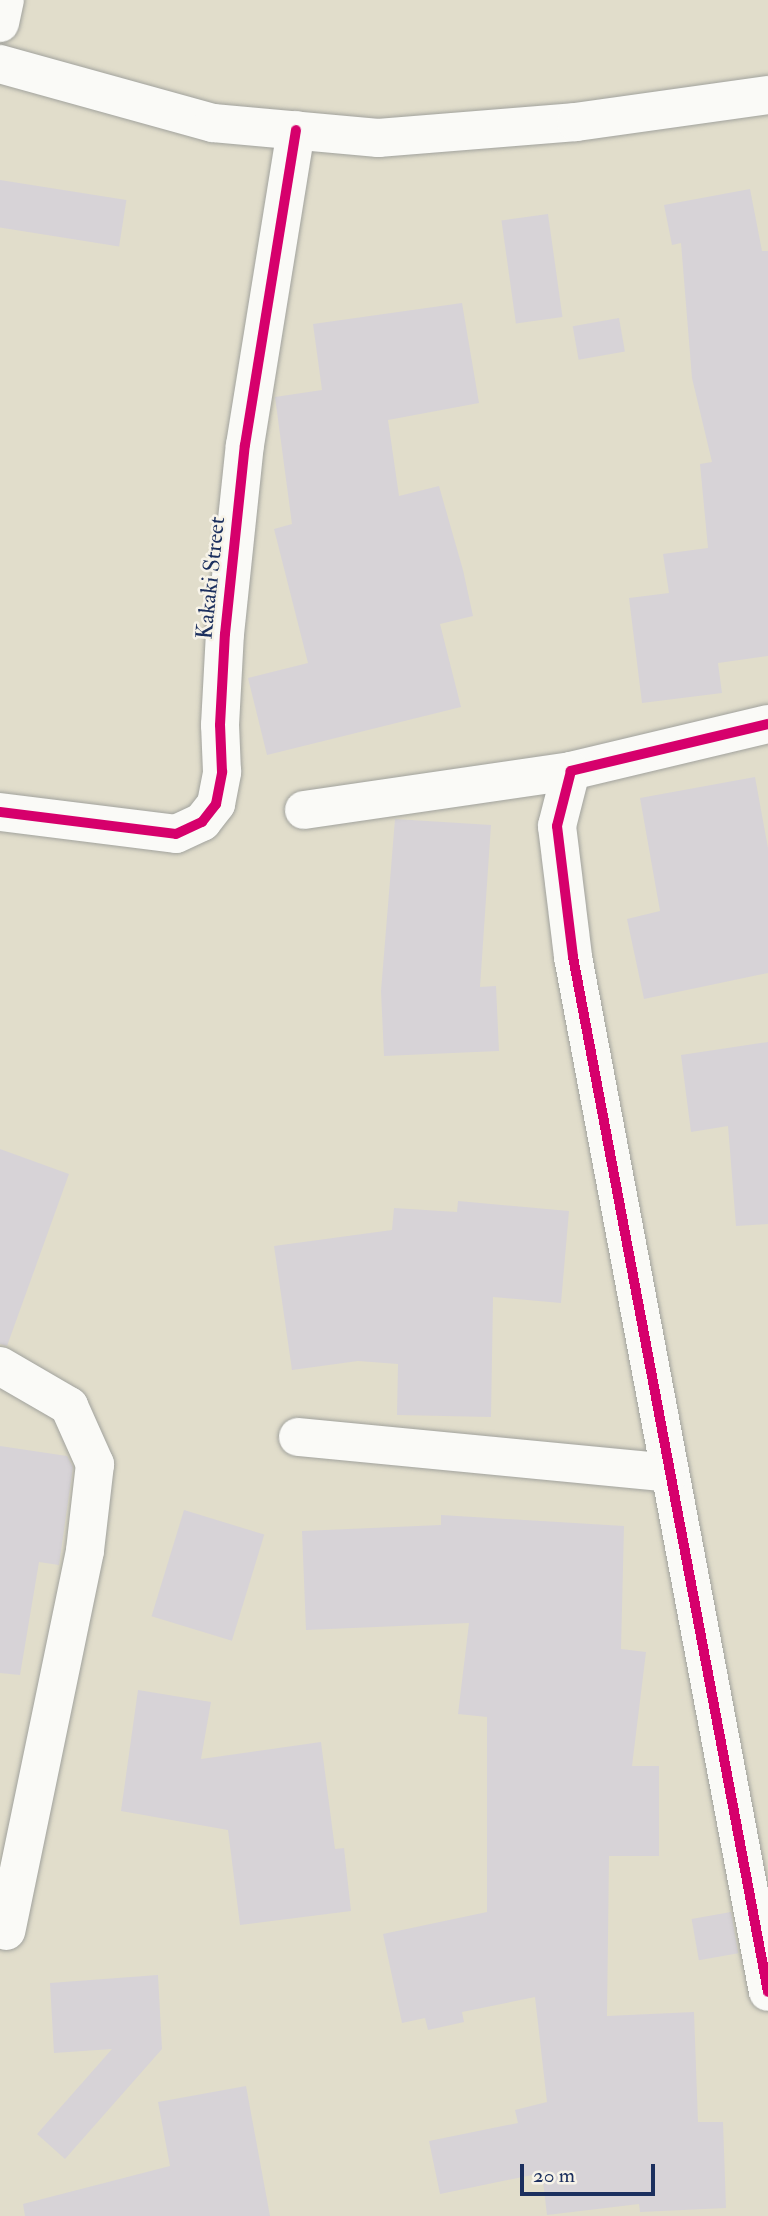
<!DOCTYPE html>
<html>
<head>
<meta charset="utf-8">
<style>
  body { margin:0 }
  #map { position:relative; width:768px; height:2216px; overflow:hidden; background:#e1ddcb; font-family:"IM FELL Double Pica",serif }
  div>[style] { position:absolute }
  .building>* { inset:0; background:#d7d3d7; transform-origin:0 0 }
  .roads { filter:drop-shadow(0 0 2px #a1a29d) drop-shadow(0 0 2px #a1a29d) }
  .street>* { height:38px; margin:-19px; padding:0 19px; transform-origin:19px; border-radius:19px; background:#fafaf7 }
  .secondary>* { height:38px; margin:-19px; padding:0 19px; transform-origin:19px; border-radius:19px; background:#fafaf7 }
  .cycleway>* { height:10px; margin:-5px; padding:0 5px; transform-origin:5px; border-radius:5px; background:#d6006c }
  span { translate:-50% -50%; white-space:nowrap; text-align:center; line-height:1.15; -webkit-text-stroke:5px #f7f3e8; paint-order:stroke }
  .street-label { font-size:23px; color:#1b2f5e }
  .scale { position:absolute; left:520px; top:2164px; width:135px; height:32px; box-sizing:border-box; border:4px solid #1b2f5e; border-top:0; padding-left:9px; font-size:21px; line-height:24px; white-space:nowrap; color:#1b2f5e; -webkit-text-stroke:5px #f7f3e8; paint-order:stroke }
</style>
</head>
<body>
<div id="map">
  <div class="building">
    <i style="left:0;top:180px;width:128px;height:47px;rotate:9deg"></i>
    <i style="clip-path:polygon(750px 189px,762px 251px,768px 251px,768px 656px,718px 663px,722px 693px,642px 703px,629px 598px,669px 593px,663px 554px,708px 548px,700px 464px,712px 462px,692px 378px,681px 243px,672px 245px,664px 205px)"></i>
    <i style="left:548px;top:214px;width:104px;height:47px;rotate:82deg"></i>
    <i style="clip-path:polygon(462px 303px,479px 403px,388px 420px,399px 496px,439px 486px,463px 570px,473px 616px,440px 624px,461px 707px,267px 755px,248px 678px,308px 663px,274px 529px,292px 524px,275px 397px,322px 390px,313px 324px)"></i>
    <i style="left:619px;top:318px;width:34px;height:47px;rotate:80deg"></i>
    <i style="clip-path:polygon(755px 777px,768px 848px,768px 973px,644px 999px,627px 919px,660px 911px,640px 798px)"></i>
    <i style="clip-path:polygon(395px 819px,491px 825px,480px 987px,496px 986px,499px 1051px,384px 1056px,381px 991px)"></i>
    <i style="clip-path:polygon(768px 1042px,768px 1224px,736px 1226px,728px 1126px,691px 1132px,681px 1055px)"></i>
    <i style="clip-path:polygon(0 1149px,69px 1174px,7px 1346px,0 1344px)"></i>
    <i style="clip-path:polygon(458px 1201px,569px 1211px,561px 1303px,493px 1297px,491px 1417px,397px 1415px,398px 1364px,358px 1361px,292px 1370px,274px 1246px,392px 1230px,394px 1208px,457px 1212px)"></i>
    <i style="clip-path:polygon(0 1446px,67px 1456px,73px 1467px,59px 1565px,39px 1562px,20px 1675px,0 1673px)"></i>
    <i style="left:184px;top:1510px;width:84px;height:111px;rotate:17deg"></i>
    <i style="clip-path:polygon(441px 1515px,624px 1526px,621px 1649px,646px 1652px,632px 1766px,659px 1766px,659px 1856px,609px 1856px,607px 2016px,694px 2012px,698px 2122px,723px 2122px,726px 2208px,640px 2212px,639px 2204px,547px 2215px,542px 2173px,440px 2194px,429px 2141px,518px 2123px,515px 2110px,547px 2102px,535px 1997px,462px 2012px,464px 2022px,428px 2030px,425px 2018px,402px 2023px,383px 1934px,487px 1912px,487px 1717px,458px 1714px,469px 1623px,306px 1630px,302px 1531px,441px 1525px)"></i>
    <i style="clip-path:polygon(138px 1690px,211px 1702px,201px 1759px,321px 1742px,335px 1849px,344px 1848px,351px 1911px,240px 1925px,228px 1830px,121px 1811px)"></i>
    <i style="left:731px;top:1912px;width:42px;height:40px;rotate:80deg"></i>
    <i style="clip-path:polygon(158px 1975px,162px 2049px,65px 2159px,37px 2134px,112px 2049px,54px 2053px,50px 1983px)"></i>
    <i style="clip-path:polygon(246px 2086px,270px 2216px,25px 2216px,23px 2204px,170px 2166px,158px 2102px)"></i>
  </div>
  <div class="roads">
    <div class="street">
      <i style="left:0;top:23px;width:24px;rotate:-78deg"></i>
      <i style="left:768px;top:724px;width:203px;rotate:166.6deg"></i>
      <i style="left:571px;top:771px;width:57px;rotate:104.3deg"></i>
      <i style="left:557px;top:826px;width:132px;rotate:83deg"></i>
      <i style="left:573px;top:957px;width:1053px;rotate:79.33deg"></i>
      <i style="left:304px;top:810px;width:270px;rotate:-8.3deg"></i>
      <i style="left:0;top:812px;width:177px;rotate:7.1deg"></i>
      <i style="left:176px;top:834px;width:29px;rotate:-25deg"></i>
      <i style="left:202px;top:822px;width:23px;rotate:-52deg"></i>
      <i style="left:216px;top:804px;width:33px;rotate:-79deg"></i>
      <i style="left:222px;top:772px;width:47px;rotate:-92.4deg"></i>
      <i style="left:220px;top:725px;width:91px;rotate:-86.9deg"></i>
      <i style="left:225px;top:634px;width:190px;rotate:-84deg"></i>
      <i style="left:245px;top:445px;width:319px;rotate:-80.8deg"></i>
      <i style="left:0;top:1366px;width:80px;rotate:30.1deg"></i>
      <i style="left:69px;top:1406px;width:64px;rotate:65.9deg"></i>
      <i style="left:95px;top:1464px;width:88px;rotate:96.6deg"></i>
      <i style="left:85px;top:1551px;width:388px;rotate:101.7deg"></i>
      <i style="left:298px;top:1437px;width:373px;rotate:5.5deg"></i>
    </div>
    <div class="secondary">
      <i style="left:0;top:64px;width:221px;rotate:15.5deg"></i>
      <i style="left:213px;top:123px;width:166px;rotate:5.2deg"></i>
      <i style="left:378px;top:138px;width:199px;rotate:-4.6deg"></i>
      <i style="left:576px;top:122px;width:194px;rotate:-8deg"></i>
    </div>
  </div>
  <div class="cycleway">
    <i style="left:768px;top:724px;width:203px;rotate:166.6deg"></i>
    <i style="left:571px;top:771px;width:57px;rotate:104.3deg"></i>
    <i style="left:557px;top:826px;width:132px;rotate:83deg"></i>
    <i style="left:573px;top:957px;width:1053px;rotate:79.33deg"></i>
    <i style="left:0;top:812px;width:177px;rotate:7.1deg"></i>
    <i style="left:176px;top:834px;width:29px;rotate:-25deg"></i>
    <i style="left:202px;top:822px;width:23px;rotate:-52deg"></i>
    <i style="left:216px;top:804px;width:33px;rotate:-79deg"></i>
    <i style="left:222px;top:772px;width:47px;rotate:-92.4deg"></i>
    <i style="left:220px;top:725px;width:91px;rotate:-86.9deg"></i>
    <i style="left:225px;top:634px;width:190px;rotate:-84deg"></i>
    <i style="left:245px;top:445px;width:319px;rotate:-80.8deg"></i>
  </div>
  <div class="street-label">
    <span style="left:211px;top:578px;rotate:-84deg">Kakaki Street</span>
  </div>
  <div class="scale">20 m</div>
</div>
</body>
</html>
